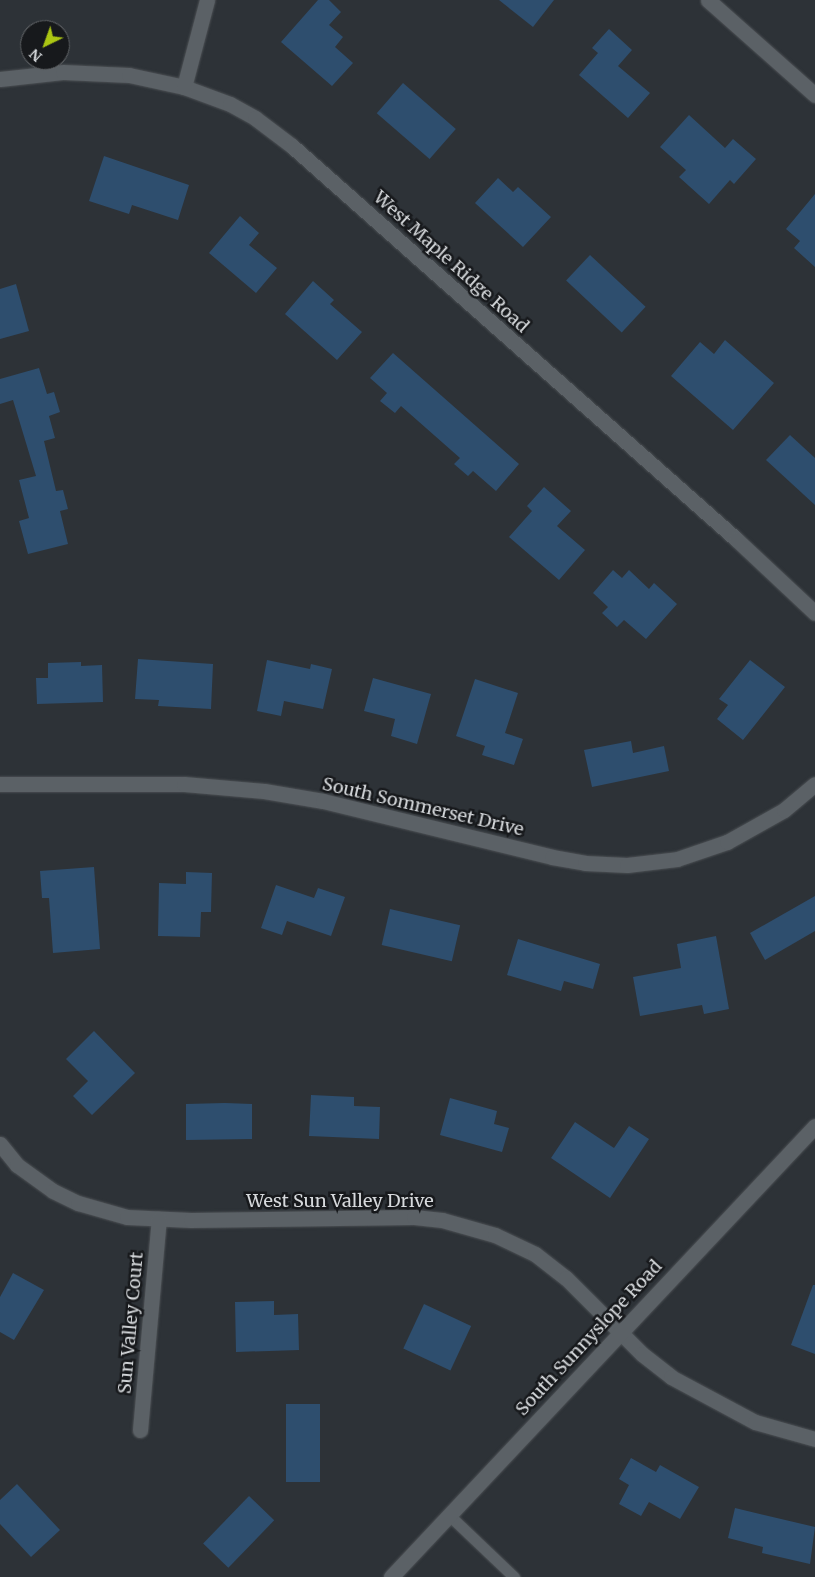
<!DOCTYPE html>
<html>
<head>
<meta charset="utf-8">
<style>
  body { margin:0 }
  #map { position:relative; width:815px; height:1577px; overflow:hidden; background:#2d3237; font-family:Merriweather,serif }
  div>[style] { position:absolute }
  .building>* { inset:0; background:#2e4e6e; transform-origin:0 0 }
  .roads { filter:drop-shadow(0 0 1px #4b4f53) drop-shadow(0 0 1px #4b4f53) }
  .lane>* { height:11px; margin:-5.5px; padding:0 5.5px; transform-origin:5.5px; border-radius:5.5px; background:#5b6166 }
  .street>* { height:15px; margin:-7.5px; padding:0 7.5px; transform-origin:7.5px; border-radius:7.5px; background:#5b6166 }
  .secondary>* { height:15px; margin:-7.5px; padding:0 7.5px; transform-origin:7.5px; border-radius:7.5px; background:#5b6166 }
  span { translate:-50% -50%; white-space:nowrap; text-align:center; line-height:1.15; -webkit-text-stroke:5px #17191c; paint-order:stroke }
  .street-label { font-size:18px; color:#d6d9dc }
  .north { position:absolute; left:20px; top:20px; width:50px; height:50px; box-sizing:border-box; background:#17191c; border:1px solid #636669; border-radius:50%; rotate:222deg; font-size:14px; font-weight:700; line-height:20px; text-align:center; color:#d6d9dc }
  .north::after { content:''; display:block; margin:auto; width:18px; height:22px; background:#acc613; clip-path:polygon(50% 0,100% 100%,50% 72%,0 100%) }
</style>
</head>
<body>
<div id="map">
  <div class="building">
    <i style="clip-path:polygon(318px 0,329px 0,341px 12px,329px 25px,343px 37px,335px 47px,353px 63px,332px 86px,281px 42px)"></i>
    <i style="clip-path:polygon(499px 0,554px 0,533px 27px)"></i>
    <i style="clip-path:polygon(609px 29px,632px 50px,618px 66px,650px 93px,628px 118px,579px 75px,598px 53px,592px 48px)"></i>
    <i style="left:403px;top:83px;width:70px;height:40px;rotate:41deg"></i>
    <i style="clip-path:polygon(689px 115px,725px 148px,733px 139px,756px 159px,734px 184px,730px 180px,709px 204px,679px 177px,686px 170px,660px 147px)"></i>
    <i style="clip-path:polygon(104px 156px,189px 185px,178px 220px,132px 205px,129px 214px,89px 201px)"></i>
    <i style="clip-path:polygon(498px 178px,513px 192px,518px 187px,551px 217px,523px 247px,475px 203px)"></i>
    <i style="clip-path:polygon(815px 194px,815px 267px,794px 248px,800px 241px,786px 229px)"></i>
    <i style="clip-path:polygon(240px 216px,259px 233px,249px 245px,277px 268px,256px 293px,209px 253px)"></i>
    <i style="left:590px;top:255px;width:76px;height:35px;rotate:43deg"></i>
    <i style="clip-path:polygon(313px 281px,334px 300px,330px 304px,362px 332px,337px 360px,285px 314px)"></i>
    <i style="clip-path:polygon(16px 284px,29px 331px,0 339px,0 289px)"></i>
    <i style="clip-path:polygon(725px 340px,774px 383px,733px 430px,671px 376px,700px 342px,714px 354px)"></i>
    <i style="clip-path:polygon(393px 353px,519px 464px,496px 491px,473px 471px,468px 476px,454px 464px,460px 458px,401px 406px,395px 413px,380px 401px,387px 393px,370px 378px)"></i>
    <i style="clip-path:polygon(39px 368px,47px 394px,54px 392px,60px 412px,49px 416px,55px 438px,44px 441px,56px 491px,63px 490px,68px 509px,60px 511px,68px 544px,28px 554px,19px 521px,29px 518px,19px 480px,36px 476px,13px 400px,0 404px,0 379px)"></i>
    <i style="clip-path:polygon(790px 435px,815px 458px,815px 505px,766px 460px)"></i>
    <i style="clip-path:polygon(544px 487px,571px 511px,557px 526px,585px 550px,559px 580px,509px 537px,532px 511px,527px 506px)"></i>
    <i style="clip-path:polygon(613px 570px,622px 578px,629px 570px,649px 589px,654px 583px,677px 604px,646px 639px,624px 620px,617px 627px,602px 613px,608px 607px,593px 593px)"></i>
    <i style="clip-path:polygon(138px 659px,213px 664px,211px 709px,158px 706px,159px 700px,135px 699px)"></i>
    <i style="clip-path:polygon(267px 660px,310px 669px,311px 664px,332px 669px,323px 709px,284px 701px,281px 716px,257px 711px)"></i>
    <i style="clip-path:polygon(750px 660px,785px 687px,743px 740px,717px 719px,728px 705px,719px 699px)"></i>
    <i style="clip-path:polygon(81px 662px,81px 666px,102px 665px,103px 702px,37px 704px,36px 678px,48px 678px,48px 663px)"></i>
    <i style="clip-path:polygon(373px 678px,431px 694px,417px 744px,391px 736px,395px 719px,364px 711px)"></i>
    <i style="clip-path:polygon(475px 679px,518px 693px,505px 733px,523px 739px,514px 765px,482px 755px,485px 746px,456px 736px)"></i>
    <i style="clip-path:polygon(631px 741px,633px 753px,664px 746px,669px 771px,592px 787px,584px 750px)"></i>
    <i style="clip-path:polygon(94px 867px,100px 949px,53px 953px,49px 898px,42px 898px,40px 871px)"></i>
    <i style="clip-path:polygon(186px 872px,212px 873px,211px 912px,201px 912px,200px 937px,158px 936px,159px 883px,186px 884px)"></i>
    <i style="clip-path:polygon(276px 885px,314px 898px,318px 888px,345px 897px,331px 936px,287px 921px,282px 935px,261px 928px)"></i>
    <i style="clip-path:polygon(815px 896px,815px 931px,765px 960px,750px 933px)"></i>
    <i style="left:390px;top:909px;width:72px;height:37px;rotate:13deg"></i>
    <i style="clip-path:polygon(716px 936px,729px 1009px,704px 1014px,702px 1005px,640px 1016px,633px 977px,681px 968px,677px 944px)"></i>
    <i style="clip-path:polygon(518px 939px,600px 964px,593px 989px,564px 981px,561px 991px,507px 975px)"></i>
    <i style="clip-path:polygon(94px 1031px,135px 1073px,92px 1115px,73px 1096px,88px 1081px,66px 1059px)"></i>
    <i style="clip-path:polygon(311px 1095px,354px 1097px,354px 1106px,380px 1107px,379px 1139px,309px 1136px)"></i>
    <i style="clip-path:polygon(450px 1098px,497px 1111px,494px 1124px,509px 1128px,502px 1152px,440px 1135px)"></i>
    <i style="clip-path:polygon(225px 1103px,252px 1104px,252px 1139px,186px 1140px,186px 1104px)"></i>
    <i style="clip-path:polygon(575px 1122px,614px 1148px,629px 1126px,649px 1139px,610px 1198px,551px 1158px)"></i>
    <i style="clip-path:polygon(13px 1273px,44px 1290px,14px 1340px,0 1332px,0 1297px)"></i>
    <i style="clip-path:polygon(813px 1285px,815px 1285px,815px 1354px,791px 1345px)"></i>
    <i style="clip-path:polygon(274px 1301px,274px 1315px,298px 1314px,299px 1350px,236px 1352px,235px 1302px)"></i>
    <i style="left:424px;top:1304px;width:52px;height:49px;rotate:25deg"></i>
    <i style="left:286px;top:1404px;width:34px;height:78px"></i>
    <i style="clip-path:polygon(631px 1458px,656px 1472px,660px 1465px,699px 1487px,680px 1519px,649px 1502px,641px 1516px,619px 1504px,629px 1485px,619px 1479px)"></i>
    <i style="clip-path:polygon(17px 1484px,60px 1530px,31px 1557px,0 1524px,0 1500px)"></i>
    <i style="left:249px;top:1496px;width:35px;height:66px;rotate:44deg"></i>
    <i style="clip-path:polygon(735px 1508px,815px 1527px,810px 1564px,762px 1553px,763px 1547px,728px 1538px)"></i>
  </div>
  <div class="roads">
    <div class="lane">
      <i style="left:449px;top:1515px;width:90px;rotate:43.6deg"></i>
    </div>
    <div class="street">
      <i style="left:708px;top:0;width:143px;rotate:41.6deg"></i>
      <i style="left:0;top:79px;width:63px;rotate:-6.3deg"></i>
      <i style="left:63px;top:72px;width:66px;rotate:2.6deg"></i>
      <i style="left:129px;top:75px;width:56px;rotate:12.3deg"></i>
      <i style="left:184px;top:87px;width:49px;rotate:20.3deg"></i>
      <i style="left:230px;top:104px;width:29px;rotate:29deg"></i>
      <i style="left:255px;top:118px;width:46px;rotate:37.1deg"></i>
      <i style="left:292px;top:146px;width:593px;rotate:41.51deg"></i>
      <i style="left:736px;top:539px;width:108px;rotate:43.1deg"></i>
      <i style="left:184px;top:87px;width:90px;rotate:-75.2deg"></i>
      <i style="left:0;top:784px;width:184px"></i>
      <i style="left:184px;top:784px;width:80px;rotate:5deg"></i>
      <i style="left:264px;top:791px;width:60px;rotate:9.6deg"></i>
      <i style="left:323px;top:801px;width:236px;rotate:13.7deg"></i>
      <i style="left:552px;top:857px;width:34px;rotate:10deg"></i>
      <i style="left:585px;top:863px;width:42px;rotate:2.7deg"></i>
      <i style="left:627px;top:865px;width:50px;rotate:-6.8deg"></i>
      <i style="left:677px;top:859px;width:53px;rotate:-18.8deg"></i>
      <i style="left:727px;top:842px;width:65px;rotate:-29.3deg"></i>
      <i style="left:784px;top:810px;width:40px;rotate:-40deg"></i>
      <i style="left:0;top:1144px;width:27px;rotate:51deg"></i>
      <i style="left:17px;top:1165px;width:44px;rotate:35.8deg"></i>
      <i style="left:53px;top:1191px;width:28px;rotate:26deg"></i>
      <i style="left:78px;top:1203px;width:51px;rotate:15.9deg"></i>
      <i style="left:127px;top:1217px;width:64px;rotate:2.7deg"></i>
      <i style="left:191px;top:1220px;width:223px;rotate:-0.8deg"></i>
      <i style="left:414px;top:1217px;width:28px;rotate:6deg"></i>
      <i style="left:442px;top:1220px;width:55px;rotate:15.8deg"></i>
      <i style="left:495px;top:1235px;width:44px;rotate:25.4deg"></i>
      <i style="left:535px;top:1254px;width:39px;rotate:38deg"></i>
      <i style="left:566px;top:1278px;width:107px;rotate:45deg"></i>
      <i style="left:642px;top:1354px;width:37px;rotate:38deg"></i>
      <i style="left:671px;top:1377px;width:95px;rotate:28.2deg"></i>
      <i style="left:755px;top:1422px;width:62px;rotate:15.8deg"></i>
      <i style="left:140px;top:1430px;width:212px;rotate:-84.9deg"></i>
    </div>
    <div class="secondary">
      <i style="left:391px;top:1577px;width:619px;rotate:-46.77deg"></i>
    </div>
  </div>
  <div class="street-label">
    <span style="left:451px;top:262px;rotate:42deg">West Maple Ridge Road</span>
    <span style="left:423px;top:807px;rotate:13deg">South Sommerset Drive</span>
    <span style="left:340px;top:1201px">West Sun Valley Drive</span>
    <span style="left:131px;top:1323px;rotate:-85deg">Sun Valley Court</span>
    <span style="left:589px;top:1338px;rotate:-47deg">South Sunnyslope Road</span>
  </div>
  <div class="north">N</div>
</div>
</body>
</html>
